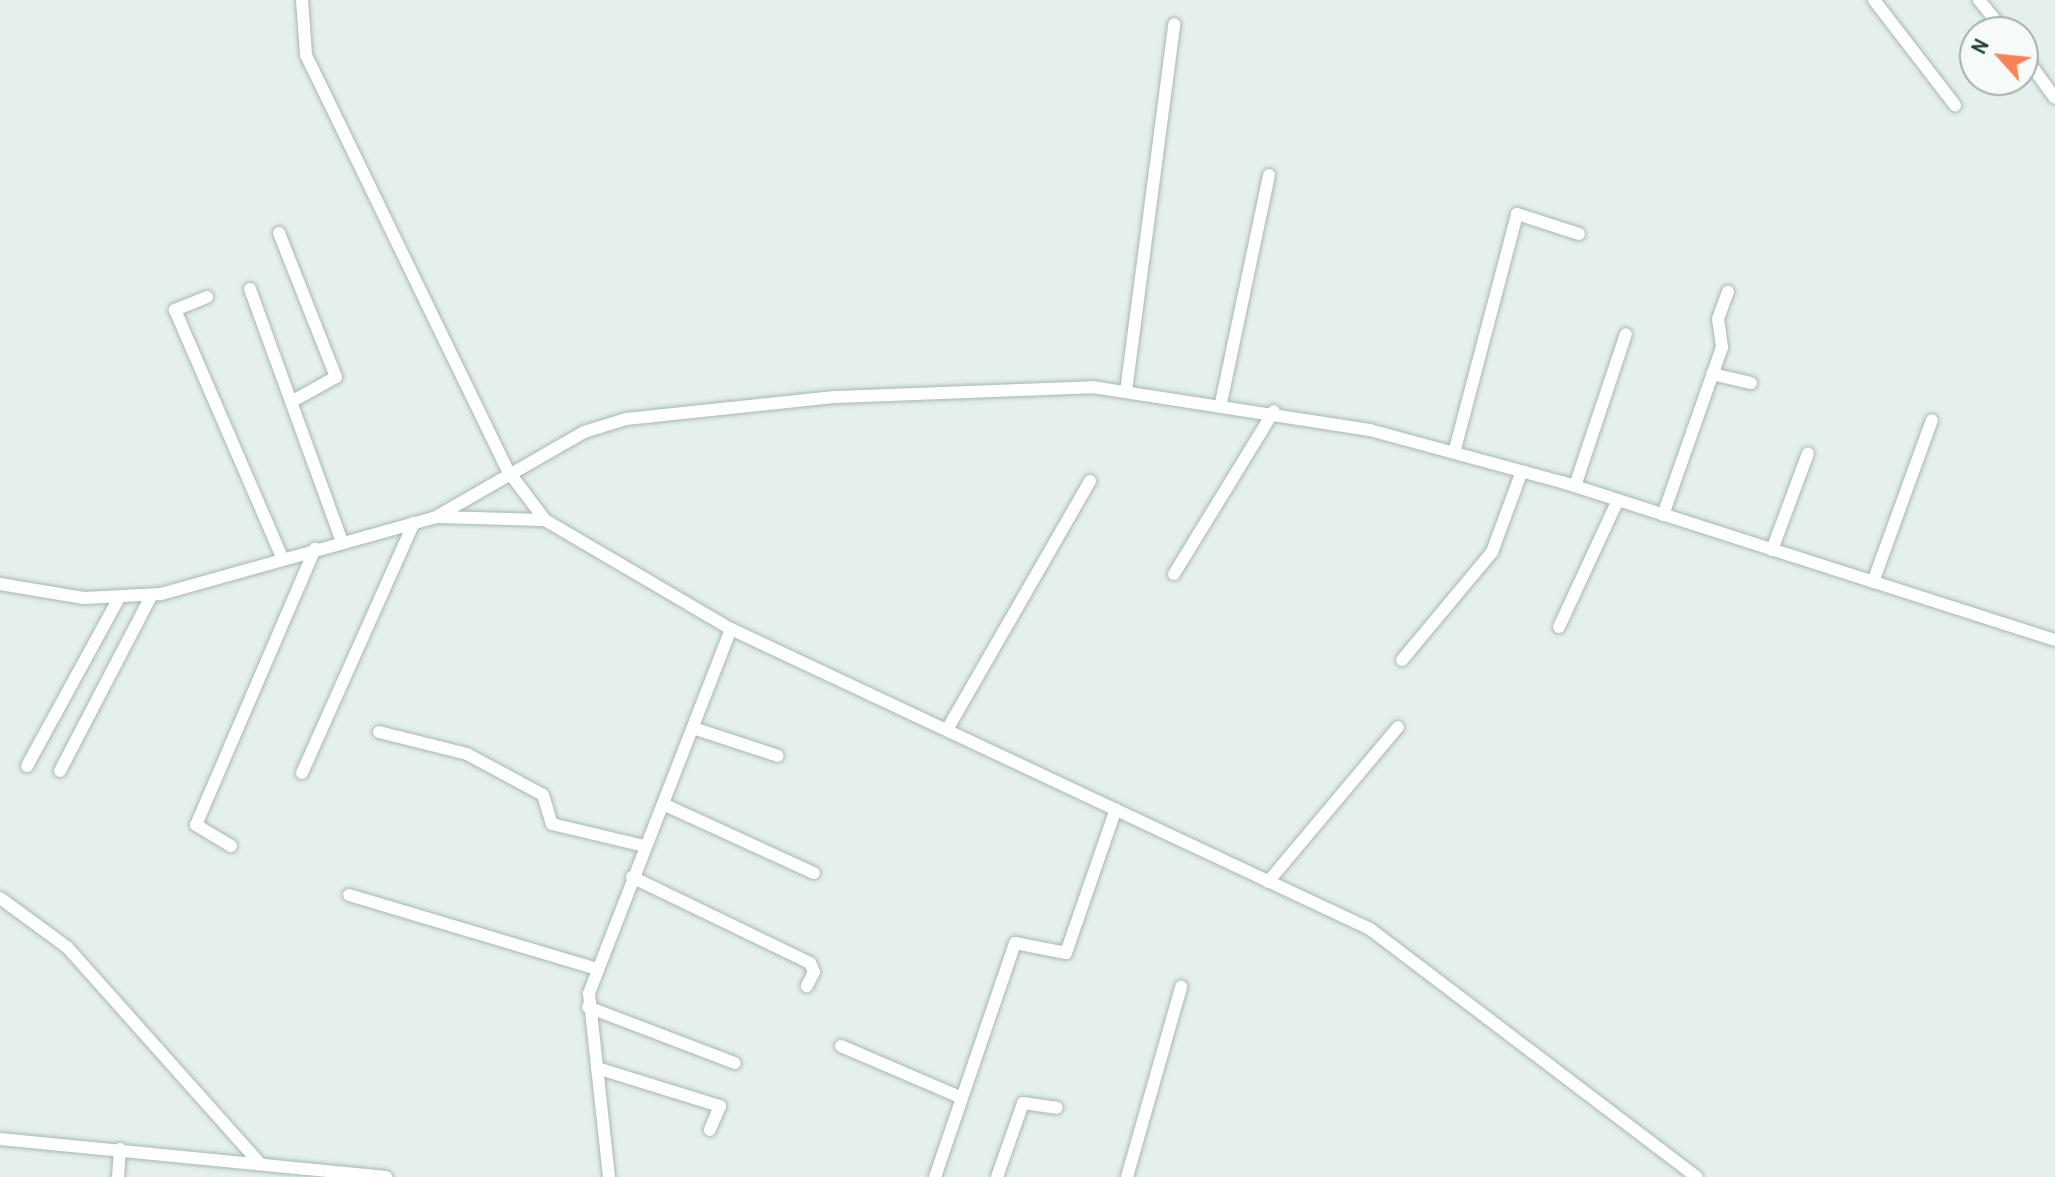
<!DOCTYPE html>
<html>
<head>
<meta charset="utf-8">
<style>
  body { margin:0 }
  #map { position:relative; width:2055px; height:1177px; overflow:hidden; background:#e5efeb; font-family:"Archivo Narrow",sans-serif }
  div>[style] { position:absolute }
  .roads { filter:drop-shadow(0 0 2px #a7b8b3) drop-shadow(0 0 2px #a7b8b3) }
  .minor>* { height:12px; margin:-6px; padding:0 6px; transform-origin:6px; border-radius:6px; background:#fff }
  span { translate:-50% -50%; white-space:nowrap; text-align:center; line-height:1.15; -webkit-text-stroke:8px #f6fbf9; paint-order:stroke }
  .north { position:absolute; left:1959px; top:16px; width:80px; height:80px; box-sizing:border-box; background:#f6fbf9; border:2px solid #a1b1ad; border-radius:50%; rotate:297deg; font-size:22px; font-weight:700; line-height:32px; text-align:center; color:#22433b }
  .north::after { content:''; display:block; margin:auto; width:28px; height:36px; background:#fc8256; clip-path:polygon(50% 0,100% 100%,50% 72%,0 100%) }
</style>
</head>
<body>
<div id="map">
  <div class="roads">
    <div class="minor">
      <i style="left:302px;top:0;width:55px;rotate:85.8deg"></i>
      <i style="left:306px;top:55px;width:462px;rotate:64.1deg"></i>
      <i style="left:508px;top:471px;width:61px;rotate:52.9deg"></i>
      <i style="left:545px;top:520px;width:216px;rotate:30.4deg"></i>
      <i style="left:731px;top:629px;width:391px;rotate:111.3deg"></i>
      <i style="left:589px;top:993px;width:185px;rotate:83.8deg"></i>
      <i style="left:1874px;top:0;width:133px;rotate:52.4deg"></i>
      <i style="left:1979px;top:0;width:41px;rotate:50.9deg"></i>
      <i style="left:2023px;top:54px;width:54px;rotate:54deg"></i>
      <i style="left:279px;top:233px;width:155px;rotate:68.4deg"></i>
      <i style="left:336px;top:377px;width:51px;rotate:150.9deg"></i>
      <i style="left:250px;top:289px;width:269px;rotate:70deg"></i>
      <i style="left:207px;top:297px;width:35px;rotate:158deg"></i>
      <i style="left:175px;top:310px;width:269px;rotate:66.6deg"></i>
      <i style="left:1712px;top:374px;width:40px;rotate:13deg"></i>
      <i style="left:1126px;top:391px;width:370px;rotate:-82.5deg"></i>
      <i style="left:1221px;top:403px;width:233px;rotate:-78.1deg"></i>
      <i style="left:1454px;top:453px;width:247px;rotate:-75.2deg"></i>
      <i style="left:1517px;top:214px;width:65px;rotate:17.9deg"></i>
      <i style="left:1575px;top:486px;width:160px;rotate:-71.5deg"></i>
      <i style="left:1663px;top:515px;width:178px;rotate:-70.6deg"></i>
      <i style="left:1722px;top:347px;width:28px;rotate:-98deg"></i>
      <i style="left:1718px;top:319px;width:29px;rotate:-70deg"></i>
      <i style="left:437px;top:517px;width:108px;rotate:1.6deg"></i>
      <i style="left:1772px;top:550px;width:103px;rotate:-69.6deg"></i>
      <i style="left:1174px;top:574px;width:191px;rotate:-58.5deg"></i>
      <i style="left:1873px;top:582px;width:172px;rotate:-70deg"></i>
      <i style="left:0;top:584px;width:85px;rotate:9.5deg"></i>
      <i style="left:84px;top:598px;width:77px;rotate:-3deg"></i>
      <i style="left:161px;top:594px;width:283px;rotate:-15.6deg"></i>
      <i style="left:434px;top:518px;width:173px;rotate:-29.8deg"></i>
      <i style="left:584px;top:432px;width:44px;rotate:-17.2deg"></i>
      <i style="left:626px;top:419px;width:212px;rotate:-6deg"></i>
      <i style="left:837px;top:397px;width:255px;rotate:-2.2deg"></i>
      <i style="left:1092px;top:387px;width:281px;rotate:8.8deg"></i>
      <i style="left:1370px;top:430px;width:199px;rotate:15.2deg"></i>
      <i style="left:1562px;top:482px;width:518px;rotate:17.77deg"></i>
      <i style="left:1559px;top:627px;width:140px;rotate:-65.1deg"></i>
      <i style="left:731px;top:629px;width:706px;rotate:25.15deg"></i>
      <i style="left:1370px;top:929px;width:410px;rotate:37.2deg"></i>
      <i style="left:1402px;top:660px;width:141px;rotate:-50.2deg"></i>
      <i style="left:1492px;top:552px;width:86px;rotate:-69.7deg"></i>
      <i style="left:693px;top:728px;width:89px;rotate:18.2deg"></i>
      <i style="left:948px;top:728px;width:285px;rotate:-60.1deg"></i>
      <i style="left:379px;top:732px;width:91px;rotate:14deg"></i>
      <i style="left:467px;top:754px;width:86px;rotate:28.3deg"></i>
      <i style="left:543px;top:795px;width:30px;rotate:73deg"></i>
      <i style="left:552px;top:824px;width:95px;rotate:13.4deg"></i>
      <i style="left:27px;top:766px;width:189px;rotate:-61.3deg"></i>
      <i style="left:60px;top:771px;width:197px;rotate:-62.5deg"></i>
      <i style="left:302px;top:773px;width:274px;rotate:-65.9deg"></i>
      <i style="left:663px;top:804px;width:166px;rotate:24.6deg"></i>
      <i style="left:231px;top:846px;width:41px;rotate:-149deg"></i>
      <i style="left:196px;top:825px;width:301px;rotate:-66.7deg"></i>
      <i style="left:632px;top:877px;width:198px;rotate:25.8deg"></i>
      <i style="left:810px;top:963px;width:10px;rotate:66deg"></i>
      <i style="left:814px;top:972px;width:16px;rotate:117deg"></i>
      <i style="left:1268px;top:882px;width:202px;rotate:-50deg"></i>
      <i style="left:349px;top:895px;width:260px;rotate:16.6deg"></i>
      <i style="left:0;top:898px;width:83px;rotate:36.2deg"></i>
      <i style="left:67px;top:947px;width:287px;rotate:48.3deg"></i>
      <i style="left:588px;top:1007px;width:157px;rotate:20.9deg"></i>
      <i style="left:841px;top:1046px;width:129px;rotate:23.2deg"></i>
      <i style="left:597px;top:1068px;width:129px;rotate:17.2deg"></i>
      <i style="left:720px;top:1106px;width:26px;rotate:113deg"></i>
      <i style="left:0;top:1139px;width:388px;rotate:5.6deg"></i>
      <i style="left:118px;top:1177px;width:28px;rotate:-86deg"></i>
      <i style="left:935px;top:1177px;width:247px;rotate:-71.1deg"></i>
      <i style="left:1015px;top:943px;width:52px;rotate:11.1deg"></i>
      <i style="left:1066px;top:953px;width:152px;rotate:-70.9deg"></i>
      <i style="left:997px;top:1177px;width:78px;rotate:-70.6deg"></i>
      <i style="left:1023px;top:1103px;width:34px;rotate:8deg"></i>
      <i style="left:1127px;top:1177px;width:198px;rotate:-74.1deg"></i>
    </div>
  </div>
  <div class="north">N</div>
</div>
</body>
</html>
